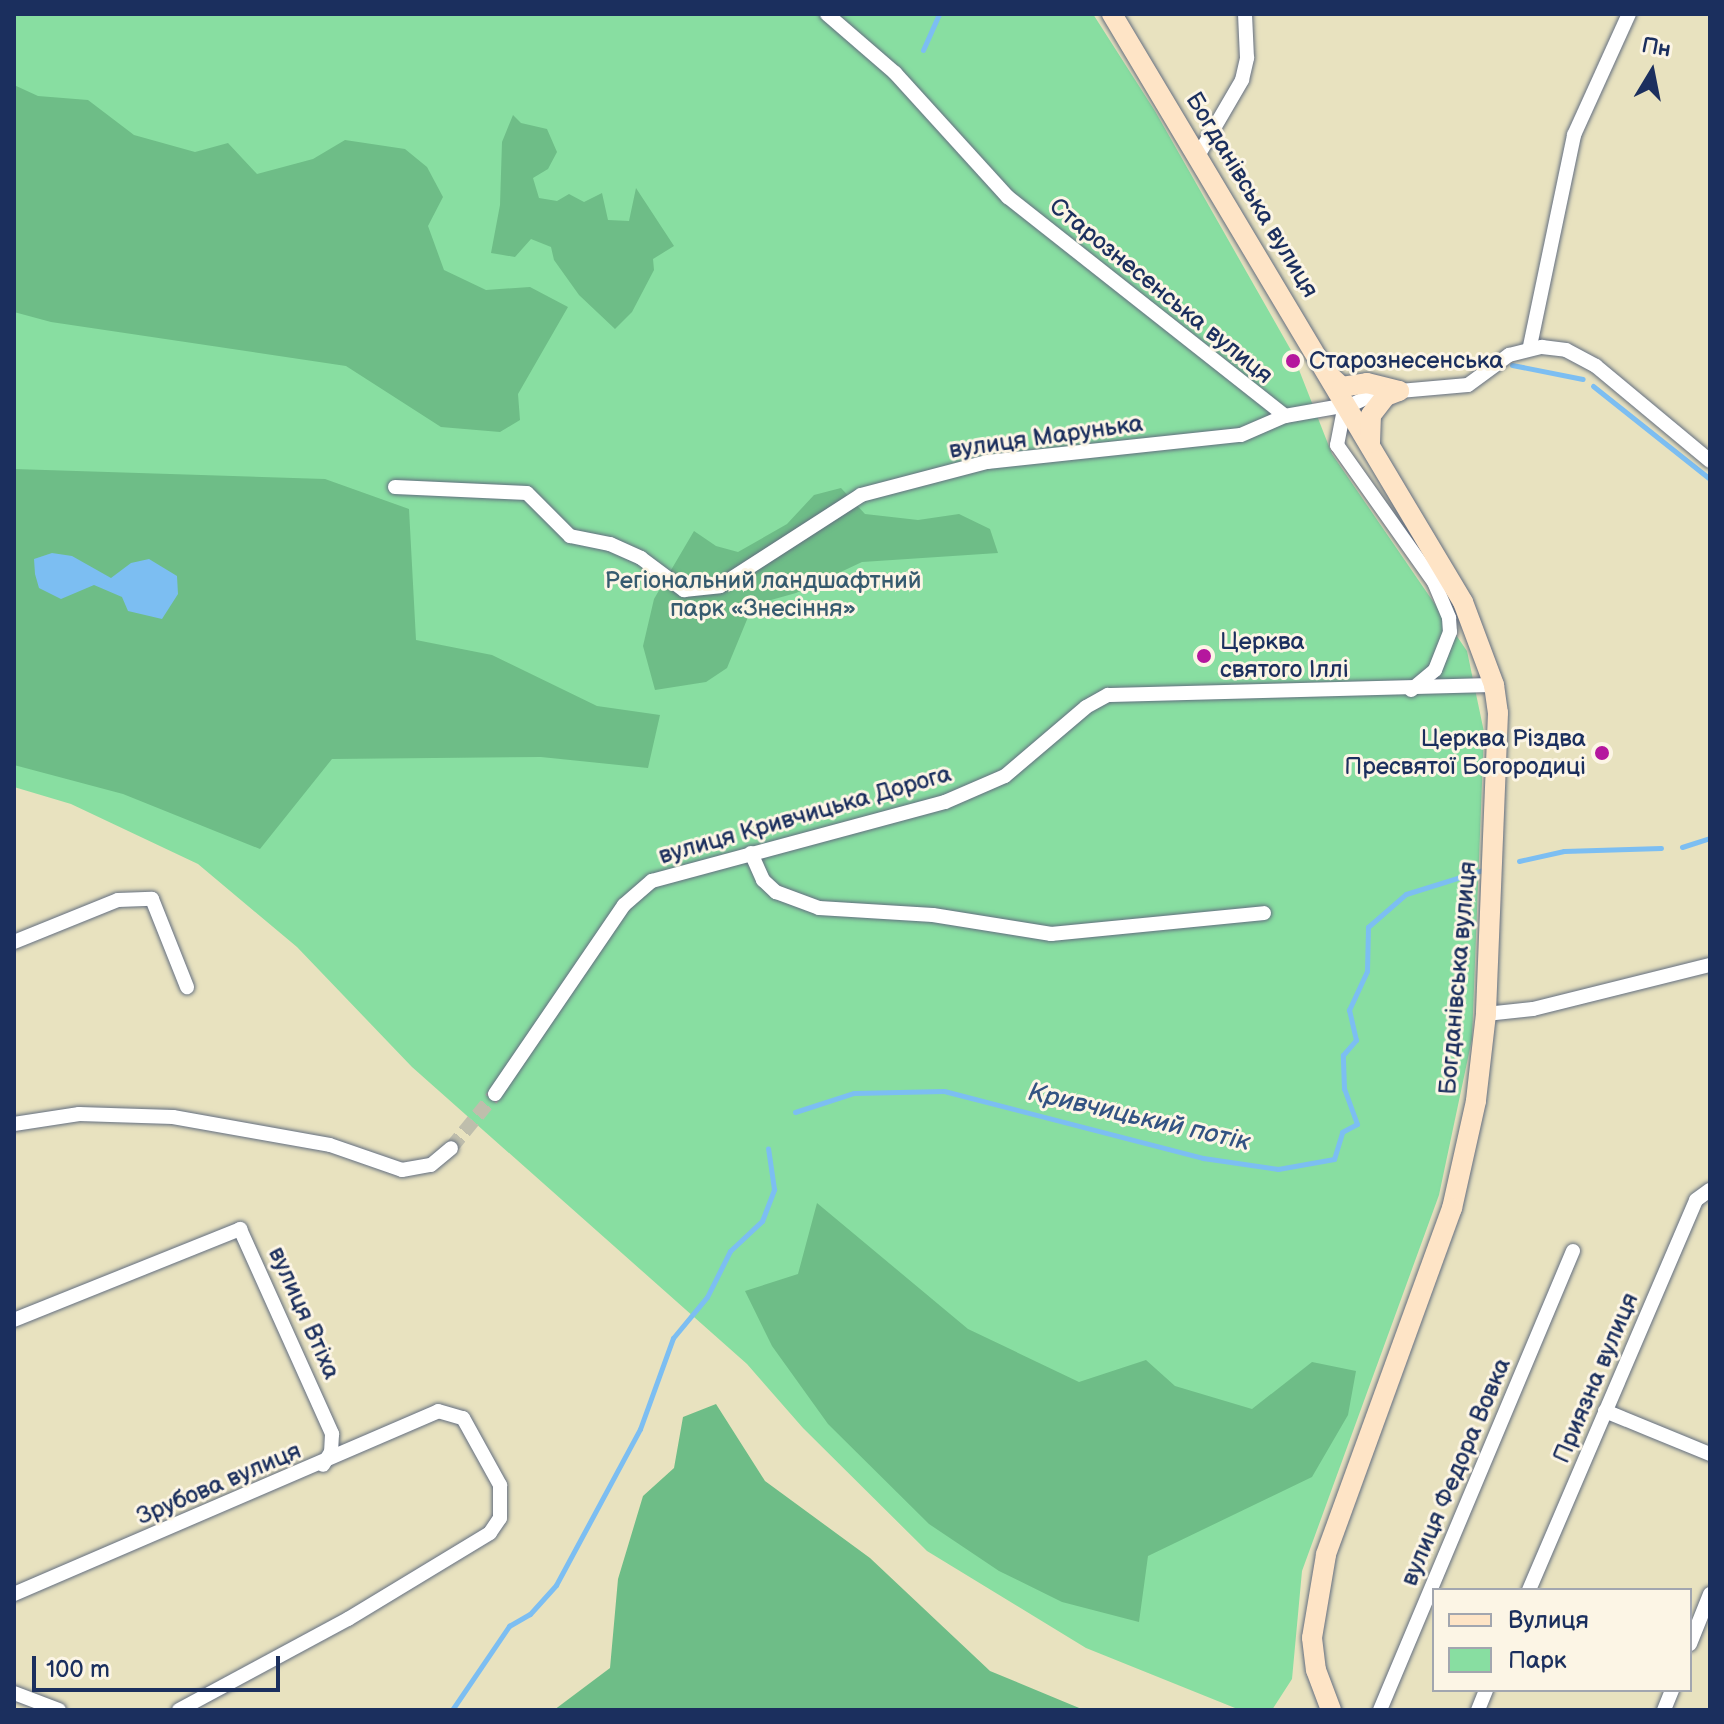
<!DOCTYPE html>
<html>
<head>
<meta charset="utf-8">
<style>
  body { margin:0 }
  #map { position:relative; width:1724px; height:1724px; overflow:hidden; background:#e8e2bf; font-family:"Balsamiq Sans",sans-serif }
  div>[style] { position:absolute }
  .green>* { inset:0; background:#88dea1 }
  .forest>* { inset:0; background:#6ebd87 }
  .water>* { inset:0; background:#7cbef2 }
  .stream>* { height:5px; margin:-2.5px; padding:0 2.5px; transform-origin:2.5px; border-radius:2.5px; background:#7cbef2 }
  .minor-tunnel>* { height:14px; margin-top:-7px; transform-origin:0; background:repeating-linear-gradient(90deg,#bfbeac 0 14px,transparent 0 21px) }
  .roads { filter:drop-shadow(0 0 2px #636e80) drop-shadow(0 0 2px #636e80) }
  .minor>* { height:14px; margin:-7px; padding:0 7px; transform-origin:7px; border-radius:7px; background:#fff }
  .secondary>* { height:20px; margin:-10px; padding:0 10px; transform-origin:10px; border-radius:10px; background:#fee4c6 }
  .dots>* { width:22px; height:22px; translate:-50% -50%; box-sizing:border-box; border:4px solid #fcf5e5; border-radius:50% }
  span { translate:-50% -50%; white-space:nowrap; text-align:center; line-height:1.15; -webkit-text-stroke:6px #fcf5e5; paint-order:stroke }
  .street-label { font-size:24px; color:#1b2f5e }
  .poi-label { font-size:24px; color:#1b2f5e }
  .left { translate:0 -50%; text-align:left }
  .right { translate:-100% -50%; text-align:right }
  .park-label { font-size:24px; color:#365b6f }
  .water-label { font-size:26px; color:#335383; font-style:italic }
  .frame { position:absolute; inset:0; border:16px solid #1b2f5e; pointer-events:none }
  .legend { position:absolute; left:1432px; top:1588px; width:260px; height:104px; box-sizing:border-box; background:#fcf5e5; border:2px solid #a2a6af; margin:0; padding:10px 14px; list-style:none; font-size:24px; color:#1b2f5e }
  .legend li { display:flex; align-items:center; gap:16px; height:40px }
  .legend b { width:40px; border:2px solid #a2a6af }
  .north { position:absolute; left:1612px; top:32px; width:80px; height:80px; -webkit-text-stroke:6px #fcf5e5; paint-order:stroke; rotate:10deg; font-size:22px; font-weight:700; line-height:32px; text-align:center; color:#1b2f5e }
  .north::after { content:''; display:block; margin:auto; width:28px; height:36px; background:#1b2f5e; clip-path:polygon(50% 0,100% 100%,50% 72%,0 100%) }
  .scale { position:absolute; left:32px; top:1656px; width:248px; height:36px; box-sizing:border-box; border:4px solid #1b2f5e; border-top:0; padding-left:10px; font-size:24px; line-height:28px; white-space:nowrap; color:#1b2f5e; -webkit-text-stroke:6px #fcf5e5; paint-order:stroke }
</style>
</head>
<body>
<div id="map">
  <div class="green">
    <i style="clip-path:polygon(14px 14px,1093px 14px,1155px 111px,1292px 352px,1332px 454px,1467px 651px,1484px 732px,1472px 1039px,1439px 1195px,1302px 1571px,1292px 1679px,1272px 1710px,1240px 1710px,1086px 1648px,927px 1551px,803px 1428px,747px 1364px,412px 1067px,297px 947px,198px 864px,71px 804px,14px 787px)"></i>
  </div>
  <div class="forest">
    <i style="clip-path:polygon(14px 85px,38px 96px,88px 100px,134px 135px,195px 152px,228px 143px,257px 174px,313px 159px,345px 140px,405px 149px,427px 167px,443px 197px,428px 226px,444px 270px,486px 290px,530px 287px,568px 307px,518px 394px,520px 420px,500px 432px,441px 427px,346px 366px,51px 322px,14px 312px)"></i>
    <i style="clip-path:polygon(513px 115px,521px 123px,547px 129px,557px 152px,548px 169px,533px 178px,539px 198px,557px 201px,569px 194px,584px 202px,602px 193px,608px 220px,629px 221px,636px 188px,674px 246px,653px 259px,654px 270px,632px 312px,615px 329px,579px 295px,554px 260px,551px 247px,531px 239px,515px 257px,491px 253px,500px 205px,502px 142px)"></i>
    <i style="clip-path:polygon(14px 469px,325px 479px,409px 509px,416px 640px,492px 655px,597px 706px,660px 715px,648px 768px,541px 757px,332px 759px,260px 849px,123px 794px,14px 765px)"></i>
    <i style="clip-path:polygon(841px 488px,865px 514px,918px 520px,959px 514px,990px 529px,998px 553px,862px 562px,796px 593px,753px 605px,727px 668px,706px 682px,655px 690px,643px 646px,654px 599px,694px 531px,716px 546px,738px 552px,787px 524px,814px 495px)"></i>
    <i style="clip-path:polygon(817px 1203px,968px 1329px,1079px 1382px,1146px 1360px,1175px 1386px,1252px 1409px,1312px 1362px,1356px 1371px,1348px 1415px,1312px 1477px,1148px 1556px,1139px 1622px,1062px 1602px,999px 1571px,929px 1524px,828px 1424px,772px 1346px,745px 1291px,798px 1274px)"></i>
    <i style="clip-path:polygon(716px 1404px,765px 1481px,870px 1558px,990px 1671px,1084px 1710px,554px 1710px,610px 1668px,618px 1579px,643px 1496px,674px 1468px,683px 1417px)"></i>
  </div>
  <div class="water">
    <i style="clip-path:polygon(52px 553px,72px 556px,111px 578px,131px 563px,149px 559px,177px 576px,178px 594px,162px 619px,128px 611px,122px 597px,94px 585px,61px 599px,39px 588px,35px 574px,34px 559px)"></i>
  </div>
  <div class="stream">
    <i style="left:923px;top:50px;width:39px;rotate:-66deg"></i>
    <i style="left:1512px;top:365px;width:72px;rotate:11.2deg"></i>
    <i style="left:1593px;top:386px;width:149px;rotate:38.5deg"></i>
    <i style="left:1682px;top:847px;width:29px;rotate:-18deg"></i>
    <i style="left:1519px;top:861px;width:46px;rotate:-12.5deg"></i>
    <i style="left:1564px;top:851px;width:97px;rotate:-1.8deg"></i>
    <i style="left:795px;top:1112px;width:62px;rotate:-17.9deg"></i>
    <i style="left:854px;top:1093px;width:90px;rotate:-1.3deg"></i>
    <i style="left:944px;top:1091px;width:268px;rotate:14.5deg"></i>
    <i style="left:1203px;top:1158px;width:76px;rotate:8.3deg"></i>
    <i style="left:1278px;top:1169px;width:57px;rotate:-10.1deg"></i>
    <i style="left:1334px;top:1159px;width:28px;rotate:-73deg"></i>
    <i style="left:1342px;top:1132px;width:17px;rotate:-28deg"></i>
    <i style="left:1357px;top:1124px;width:37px;rotate:-110deg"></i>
    <i style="left:1344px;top:1089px;width:34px;rotate:-92deg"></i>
    <i style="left:1343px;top:1055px;width:20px;rotate:-49deg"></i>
    <i style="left:1356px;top:1040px;width:31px;rotate:-103deg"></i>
    <i style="left:1349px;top:1010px;width:43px;rotate:-65.2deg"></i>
    <i style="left:1367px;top:971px;width:44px;rotate:-88.7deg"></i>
    <i style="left:1368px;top:927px;width:50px;rotate:-41deg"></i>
    <i style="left:1406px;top:894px;width:81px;rotate:-17.3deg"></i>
    <i style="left:452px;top:1710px;width:102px;rotate:-55.8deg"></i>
    <i style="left:509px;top:1626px;width:24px;rotate:-30deg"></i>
    <i style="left:530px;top:1614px;width:39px;rotate:-48deg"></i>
    <i style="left:556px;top:1585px;width:177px;rotate:-61.7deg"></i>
    <i style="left:640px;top:1429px;width:97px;rotate:-70.1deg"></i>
    <i style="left:673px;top:1338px;width:53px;rotate:-50.3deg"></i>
    <i style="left:707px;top:1297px;width:51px;rotate:-63.4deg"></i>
    <i style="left:730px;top:1251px;width:44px;rotate:-43.2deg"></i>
    <i style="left:762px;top:1221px;width:34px;rotate:-69deg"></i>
    <i style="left:774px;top:1189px;width:41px;rotate:-98.3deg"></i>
  </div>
  <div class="minor-tunnel">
    <i style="left:451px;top:1148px;width:70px;rotate:-50.8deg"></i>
  </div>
  <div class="roads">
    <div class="minor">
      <i style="left:827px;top:14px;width:90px;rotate:40.9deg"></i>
      <i style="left:895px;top:73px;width:168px;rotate:47.7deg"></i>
      <i style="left:1008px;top:197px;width:353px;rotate:38.3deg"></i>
      <i style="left:1285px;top:416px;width:69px;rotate:-10deg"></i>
      <i style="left:1353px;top:404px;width:26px;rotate:-25deg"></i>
      <i style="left:1377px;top:393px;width:91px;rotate:-5deg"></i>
      <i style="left:1468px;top:385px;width:51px;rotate:-36.2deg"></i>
      <i style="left:1509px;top:355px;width:34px;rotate:-14deg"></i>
      <i style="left:1542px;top:347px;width:24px;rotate:7deg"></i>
      <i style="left:1566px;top:350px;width:34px;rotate:28deg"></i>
      <i style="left:1596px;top:366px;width:148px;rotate:39.8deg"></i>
      <i style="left:1199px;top:154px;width:86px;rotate:-59.8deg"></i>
      <i style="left:1242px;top:80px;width:23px;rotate:-77deg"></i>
      <i style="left:1247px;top:58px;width:44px;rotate:-92.6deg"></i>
      <i style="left:1530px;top:346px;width:216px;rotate:-78.2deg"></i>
      <i style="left:1574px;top:135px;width:133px;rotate:-65.6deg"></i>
      <i style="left:1345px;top:404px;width:42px;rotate:101deg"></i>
      <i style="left:1337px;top:445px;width:168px;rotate:54.7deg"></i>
      <i style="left:1434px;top:582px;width:39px;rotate:67deg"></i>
      <i style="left:1449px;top:618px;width:14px;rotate:86deg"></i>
      <i style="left:1450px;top:632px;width:41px;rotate:111.5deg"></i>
      <i style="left:1435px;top:670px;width:31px;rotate:140deg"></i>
      <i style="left:395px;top:487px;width:132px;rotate:2.6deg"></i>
      <i style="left:527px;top:493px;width:61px;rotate:45deg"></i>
      <i style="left:570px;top:536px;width:41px;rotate:11.3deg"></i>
      <i style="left:610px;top:544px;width:34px;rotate:24deg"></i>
      <i style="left:641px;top:558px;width:54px;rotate:36.7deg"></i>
      <i style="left:684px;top:590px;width:36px;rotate:-6deg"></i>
      <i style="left:720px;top:586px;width:168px;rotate:-32.8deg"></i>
      <i style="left:861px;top:495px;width:130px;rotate:-14.7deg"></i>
      <i style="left:987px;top:462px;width:255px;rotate:-6.1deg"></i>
      <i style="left:1241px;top:435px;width:48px;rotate:-23.4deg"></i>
      <i style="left:751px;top:853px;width:30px;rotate:66deg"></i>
      <i style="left:763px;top:880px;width:18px;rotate:43deg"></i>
      <i style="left:776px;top:892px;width:46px;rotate:20.4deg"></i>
      <i style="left:819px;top:908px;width:114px;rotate:3.5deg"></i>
      <i style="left:933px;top:915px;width:120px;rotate:9.1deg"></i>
      <i style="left:1051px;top:934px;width:214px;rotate:-5.6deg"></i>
      <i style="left:14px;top:942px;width:112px;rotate:-22deg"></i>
      <i style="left:118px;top:900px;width:34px;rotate:-2deg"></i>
      <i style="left:152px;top:899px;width:95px;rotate:68.3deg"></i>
      <i style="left:1486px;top:1014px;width:47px;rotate:-6.1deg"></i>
      <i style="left:1533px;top:1009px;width:182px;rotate:-14deg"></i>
      <i style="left:495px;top:1094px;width:229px;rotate:-55.7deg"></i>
      <i style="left:624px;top:905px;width:37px;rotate:-41deg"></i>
      <i style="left:652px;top:881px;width:303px;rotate:-15.1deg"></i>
      <i style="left:945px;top:802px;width:65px;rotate:-23.4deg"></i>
      <i style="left:1005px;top:776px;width:106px;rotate:-40.4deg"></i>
      <i style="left:1086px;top:707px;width:25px;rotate:-29deg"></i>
      <i style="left:1108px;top:695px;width:386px;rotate:-1.5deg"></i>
      <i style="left:14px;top:1124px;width:66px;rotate:-8.7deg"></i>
      <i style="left:79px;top:1114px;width:94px;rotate:1.8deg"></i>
      <i style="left:173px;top:1117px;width:159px;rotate:10.1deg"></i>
      <i style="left:330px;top:1145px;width:76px;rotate:19.1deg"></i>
      <i style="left:402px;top:1170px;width:29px;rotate:-10deg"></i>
      <i style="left:431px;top:1165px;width:26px;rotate:-40deg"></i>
      <i style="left:14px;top:1320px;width:244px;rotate:-21.9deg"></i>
      <i style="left:240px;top:1229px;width:225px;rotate:65.8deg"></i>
      <i style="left:332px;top:1434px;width:18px;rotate:93deg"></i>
      <i style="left:331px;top:1452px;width:15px;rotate:122deg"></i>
      <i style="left:1605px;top:1411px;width:113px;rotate:22.3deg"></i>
      <i style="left:1529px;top:1590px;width:424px;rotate:-66.8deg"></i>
      <i style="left:1696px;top:1200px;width:17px;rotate:-36deg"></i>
      <i style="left:14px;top:1594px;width:462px;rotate:-23.3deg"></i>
      <i style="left:438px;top:1411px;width:26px;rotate:16deg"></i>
      <i style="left:463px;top:1418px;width:77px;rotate:61.1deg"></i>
      <i style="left:500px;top:1485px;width:33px;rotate:90deg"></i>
      <i style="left:500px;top:1518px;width:18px;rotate:124deg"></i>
      <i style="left:490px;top:1533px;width:166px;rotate:148.8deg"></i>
      <i style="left:348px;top:1619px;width:192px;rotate:151.7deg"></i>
      <i style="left:1690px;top:1644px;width:54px;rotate:-68.2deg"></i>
      <i style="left:14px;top:1693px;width:48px;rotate:20.7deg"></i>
      <i style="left:1380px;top:1710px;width:498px;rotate:-67.2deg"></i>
      <i style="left:1478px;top:1710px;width:22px;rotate:-68deg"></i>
      <i style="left:1664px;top:1710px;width:22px;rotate:-68deg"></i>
    </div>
    <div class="secondary">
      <i style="left:1112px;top:14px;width:685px;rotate:59.17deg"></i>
      <i style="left:1463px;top:602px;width:89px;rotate:69.5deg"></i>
      <i style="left:1494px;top:685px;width:28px;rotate:82deg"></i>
      <i style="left:1498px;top:713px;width:301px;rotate:92.3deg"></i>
      <i style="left:1486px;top:1014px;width:88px;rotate:96.6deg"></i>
      <i style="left:1476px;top:1101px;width:110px;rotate:102.6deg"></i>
      <i style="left:1452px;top:1208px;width:369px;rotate:110deg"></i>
      <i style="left:1326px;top:1555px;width:84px;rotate:99.6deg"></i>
      <i style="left:1312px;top:1638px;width:32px;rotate:83deg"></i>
      <i style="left:1316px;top:1670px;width:43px;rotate:69.4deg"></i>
      <i style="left:1330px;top:376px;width:16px;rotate:43deg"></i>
      <i style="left:1342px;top:387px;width:25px;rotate:-9deg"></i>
      <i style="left:1367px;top:383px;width:33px;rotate:14deg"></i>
      <i style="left:1370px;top:443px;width:28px;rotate:-88deg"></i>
      <i style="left:1371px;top:415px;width:24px;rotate:-52deg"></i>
      <i style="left:1386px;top:396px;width:14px;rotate:-21deg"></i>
    </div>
  </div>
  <div class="dots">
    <i style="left:1293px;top:361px;background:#b5179e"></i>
    <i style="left:1204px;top:656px;background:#b5179e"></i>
    <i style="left:1602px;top:753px;background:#b5179e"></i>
  </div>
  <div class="street-label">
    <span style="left:1252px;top:195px;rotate:59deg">Богданівська вулиця</span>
    <span style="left:1161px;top:291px;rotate:39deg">Старознесенська вулиця</span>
    <span style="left:1046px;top:437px;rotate:-8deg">вулиця Марунька</span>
    <span style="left:805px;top:815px;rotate:-16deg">вулиця Кривчицька Дорога</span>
    <span style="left:1458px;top:978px;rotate:-85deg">Богданівська вулиця</span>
    <span style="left:304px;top:1313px;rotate:66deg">вулиця Втіха</span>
    <span style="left:1596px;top:1378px;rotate:-67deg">Приязна вулиця</span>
    <span style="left:1456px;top:1472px;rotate:-67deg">вулиця Федора Вовка</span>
    <span style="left:219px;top:1484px;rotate:-23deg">Зрубова вулиця</span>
  </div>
  <div class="poi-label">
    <span class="left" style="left:1309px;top:361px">Старознесенська</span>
    <span class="left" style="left:1220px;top:656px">Церква<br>святого Іллі</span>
    <span class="right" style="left:1586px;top:753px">Церква Різдва<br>Пресвятої Богородиці</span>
  </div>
  <div class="park-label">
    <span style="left:763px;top:595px">Регіональний ландшафтний<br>парк «Знесіння»</span>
  </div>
  <div class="water-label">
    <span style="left:1139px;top:1118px;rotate:13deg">Кривчицький потік</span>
  </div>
  <div class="frame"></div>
  <ul class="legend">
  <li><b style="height:10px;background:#fee4c6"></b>Вулиця</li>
  <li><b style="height:22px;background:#88dea1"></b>Парк</li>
  </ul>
  <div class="north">Пн</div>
  <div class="scale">100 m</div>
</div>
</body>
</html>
